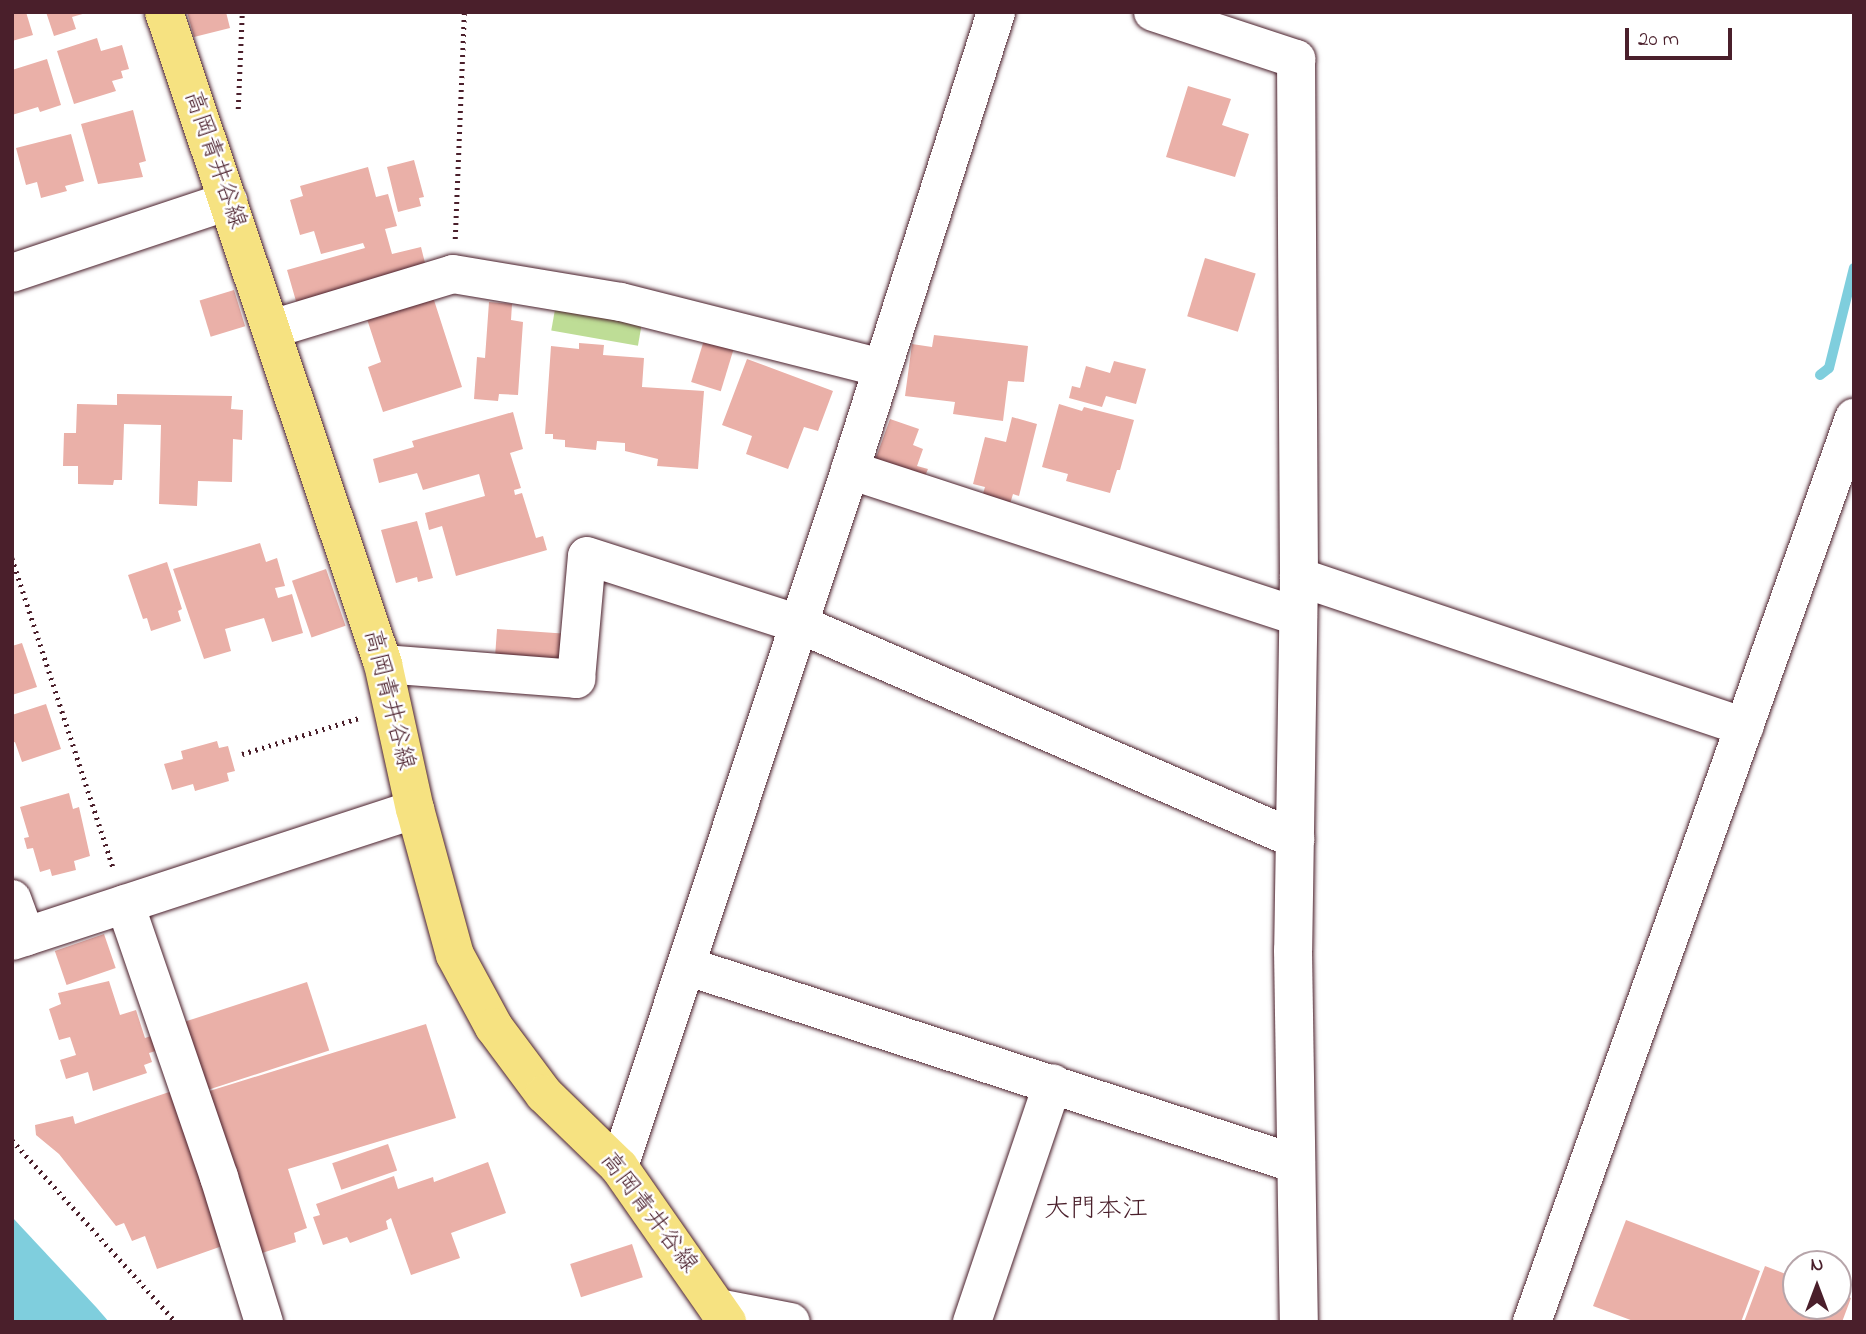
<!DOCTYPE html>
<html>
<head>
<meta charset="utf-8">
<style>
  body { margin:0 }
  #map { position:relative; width:1866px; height:1334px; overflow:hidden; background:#fff; font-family:"Indie Flower","Klee One",sans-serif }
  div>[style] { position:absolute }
  .green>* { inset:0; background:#bedd96; transform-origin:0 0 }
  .water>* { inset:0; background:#7fcedd }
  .stream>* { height:10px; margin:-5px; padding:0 5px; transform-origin:5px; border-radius:5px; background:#7fcedd }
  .building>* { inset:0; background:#eab0a8; transform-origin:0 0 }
  .path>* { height:4.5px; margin-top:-2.25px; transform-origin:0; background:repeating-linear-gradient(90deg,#4a1f2b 0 2px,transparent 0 7px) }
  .roads { filter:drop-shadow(0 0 2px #4a1f2b) drop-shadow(0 0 2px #4a1f2b) }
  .street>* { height:38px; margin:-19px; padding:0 19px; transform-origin:19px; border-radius:19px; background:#fff }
  .secondary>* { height:38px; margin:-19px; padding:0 19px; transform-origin:19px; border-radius:19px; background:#fff }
  .primary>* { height:38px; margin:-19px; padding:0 19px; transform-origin:19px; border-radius:19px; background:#f6e281 }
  span { translate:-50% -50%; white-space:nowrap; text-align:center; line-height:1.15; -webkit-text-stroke:5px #fff; paint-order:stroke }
  .street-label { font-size:24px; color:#4a1f2b }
  .neighbourhood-label { font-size:26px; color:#4a1f2b }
  .frame { position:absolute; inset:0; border:14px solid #4a1f2b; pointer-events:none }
  .north { position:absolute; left:1782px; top:1250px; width:70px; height:70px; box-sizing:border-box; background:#fff; border:2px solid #b7a5aa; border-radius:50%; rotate:0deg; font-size:19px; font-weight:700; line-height:28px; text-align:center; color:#4a1f2b }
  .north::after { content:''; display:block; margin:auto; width:24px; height:32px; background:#4a1f2b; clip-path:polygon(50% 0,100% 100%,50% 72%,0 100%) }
  .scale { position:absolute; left:1625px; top:28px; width:107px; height:32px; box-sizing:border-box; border:4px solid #4a1f2b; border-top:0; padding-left:9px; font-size:21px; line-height:24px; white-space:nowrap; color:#4a1f2b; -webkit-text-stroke:5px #fff; paint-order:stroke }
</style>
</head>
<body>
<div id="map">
  <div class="green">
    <i style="left:557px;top:298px;width:88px;height:33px;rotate:10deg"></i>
  </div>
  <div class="water">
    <i style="clip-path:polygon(12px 1217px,96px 1307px,109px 1322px,12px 1322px)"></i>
  </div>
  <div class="stream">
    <i style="left:1820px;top:375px;width:11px;rotate:-38deg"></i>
    <i style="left:1829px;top:368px;width:103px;rotate:-76deg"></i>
  </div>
  <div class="building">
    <i style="clip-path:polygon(12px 12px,26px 12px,33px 35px,12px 41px)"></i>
    <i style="clip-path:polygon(46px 12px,86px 12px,86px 13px,72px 17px,76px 29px,54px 36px)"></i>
    <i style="clip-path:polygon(187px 12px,226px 12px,230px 28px,194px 37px)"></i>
    <i style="clip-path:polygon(97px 38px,101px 51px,122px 45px,129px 69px,121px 71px,123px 78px,112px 81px,116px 91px,74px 104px,57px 51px)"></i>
    <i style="clip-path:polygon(47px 59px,61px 105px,40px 112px,38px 107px,12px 115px,12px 70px)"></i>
    <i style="clip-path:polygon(1188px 86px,1231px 99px,1222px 125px,1249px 134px,1235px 177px,1166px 157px)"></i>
    <i style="clip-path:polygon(133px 110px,146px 161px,139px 163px,143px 177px,98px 184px,81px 124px)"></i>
    <i style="clip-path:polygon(71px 134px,84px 181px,65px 186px,67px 191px,41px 198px,37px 182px,26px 185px,16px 148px)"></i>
    <i style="clip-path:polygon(414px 160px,424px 197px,419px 198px,421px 206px,398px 212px,387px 167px)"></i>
    <i style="clip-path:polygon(368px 167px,376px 197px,388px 194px,397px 226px,385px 229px,392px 254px,421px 247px,427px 271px,298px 308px,287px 270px,365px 248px,363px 243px,321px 254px,314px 231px,300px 235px,290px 200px,303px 196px,300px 186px)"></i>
    <i style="left:1205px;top:258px;width:53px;height:61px;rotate:17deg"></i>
    <i style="left:234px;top:290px;width:38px;height:36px;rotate:73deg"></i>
    <i style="clip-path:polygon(433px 297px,462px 387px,383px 412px,368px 367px,381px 362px,367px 319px)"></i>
    <i style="clip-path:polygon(489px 302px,512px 304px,511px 320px,523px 322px,518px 395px,499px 394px,498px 401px,474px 399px,477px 357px,485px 358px)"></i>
    <i style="clip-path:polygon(934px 335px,1028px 346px,1024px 382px,1008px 381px,1003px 421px,953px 414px,955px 402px,905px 396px,912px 344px,932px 347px)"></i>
    <i style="left:704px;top:340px;width:31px;height:44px;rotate:17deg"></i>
    <i style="clip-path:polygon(579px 343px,604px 345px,603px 355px,644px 358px,642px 387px,704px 391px,698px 469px,657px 466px,658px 459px,625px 451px,625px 443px,597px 441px,596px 450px,565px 447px,565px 440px,553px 439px,553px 434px,545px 434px,551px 346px,579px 349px)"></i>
    <i style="clip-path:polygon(747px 359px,833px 391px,818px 431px,804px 427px,788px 469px,746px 454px,752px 436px,722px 425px)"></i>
    <i style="clip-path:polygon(1114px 361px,1146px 369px,1136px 404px,1106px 396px,1102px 407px,1069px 398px,1072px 386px,1080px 388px,1086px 366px,1110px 373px)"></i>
    <i style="clip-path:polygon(117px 394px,232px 396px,231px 409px,243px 410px,242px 440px,233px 439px,232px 482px,198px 481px,197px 506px,159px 504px,161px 425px,124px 424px,122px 480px,114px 480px,113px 485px,78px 484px,78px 466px,63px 466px,64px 433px,76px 433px,77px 404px,117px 405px)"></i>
    <i style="clip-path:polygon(1059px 404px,1082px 411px,1084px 407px,1134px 420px,1120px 470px,1117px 470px,1110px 493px,1066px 481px,1068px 474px,1042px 467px)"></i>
    <i style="clip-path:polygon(513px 412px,523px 449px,510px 453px,521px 488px,514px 490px,515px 495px,522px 493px,536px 538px,543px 536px,547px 550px,456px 576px,442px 526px,429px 530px,425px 513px,485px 496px,479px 474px,423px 490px,417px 473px,379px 483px,373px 459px,414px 447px,412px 441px)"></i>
    <i style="clip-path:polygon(1012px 417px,1037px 424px,1019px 496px,1013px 494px,1009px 507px,981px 500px,985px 487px,973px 484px,985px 437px,1006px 442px)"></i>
    <i style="clip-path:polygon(890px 419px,919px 429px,913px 445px,923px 449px,917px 466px,928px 469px,922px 483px,873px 466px)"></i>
    <i style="clip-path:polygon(417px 521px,433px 578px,418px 582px,417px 577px,396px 583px,381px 530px)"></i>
    <i style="clip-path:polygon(260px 543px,266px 562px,277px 558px,285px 586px,275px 588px,278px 598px,292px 594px,303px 633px,272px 642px,264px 618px,225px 629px,231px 651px,204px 659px,173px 569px)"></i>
    <i style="clip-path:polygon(167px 562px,182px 609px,178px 611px,181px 621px,151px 631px,147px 618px,143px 619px,128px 575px)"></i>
    <i style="left:326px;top:569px;width:60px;height:36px;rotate:71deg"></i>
    <i style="left:497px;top:629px;width:69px;height:31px;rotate:4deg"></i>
    <i style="clip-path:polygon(22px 643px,37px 687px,12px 695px,12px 646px)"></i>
    <i style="clip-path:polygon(46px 704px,61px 749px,22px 762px,15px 742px,12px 743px,12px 715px)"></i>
    <i style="clip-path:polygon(217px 741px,219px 748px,228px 746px,235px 771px,227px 773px,229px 781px,195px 791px,193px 784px,172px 790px,164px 764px,183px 759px,181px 751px)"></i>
    <i style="clip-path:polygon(69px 793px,73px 809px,79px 807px,90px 856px,74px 861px,76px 870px,52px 876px,50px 869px,40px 872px,33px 848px,27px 849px,24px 838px,29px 837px,20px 807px)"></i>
    <i style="left:104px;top:934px;width:36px;height:52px;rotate:71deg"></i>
    <i style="clip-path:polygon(109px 981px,120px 1015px,136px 1010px,145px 1038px,154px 1035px,159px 1050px,149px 1053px,152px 1062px,144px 1065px,147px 1073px,93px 1091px,88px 1072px,66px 1079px,60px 1060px,76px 1055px,70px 1037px,59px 1040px,49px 1009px,61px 1004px,58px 993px)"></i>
    <i style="left:307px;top:982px;width:72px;height:132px;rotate:72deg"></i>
    <i style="clip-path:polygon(426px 1024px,456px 1118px,288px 1169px,307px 1228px,294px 1233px,296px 1242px,259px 1254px,203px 1093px)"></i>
    <i style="clip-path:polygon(178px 1089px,228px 1244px,157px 1269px,145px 1236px,132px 1241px,124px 1223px,116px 1226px,59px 1154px,36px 1135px,35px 1125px,73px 1116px,75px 1124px)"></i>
    <i style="left:388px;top:1144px;width:28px;height:59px;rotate:71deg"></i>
    <i style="clip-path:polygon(488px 1162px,506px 1213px,451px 1233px,460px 1258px,411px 1275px,391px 1218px,386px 1221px,388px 1229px,350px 1243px,347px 1237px,323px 1245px,313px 1217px,320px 1215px,316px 1204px,394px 1176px,398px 1189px,433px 1177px,434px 1182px)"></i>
    <i style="clip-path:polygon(1626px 1220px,1760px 1271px,1741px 1322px,1636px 1322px,1593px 1306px)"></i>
    <i style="left:632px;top:1244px;width:35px;height:65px;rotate:72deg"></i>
    <i style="clip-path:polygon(1765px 1266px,1796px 1278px,1796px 1306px,1838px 1306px,1838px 1293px,1851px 1298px,1842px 1322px,1744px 1322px)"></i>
  </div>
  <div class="path">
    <i style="left:238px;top:109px;width:97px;rotate:-87.6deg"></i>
    <i style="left:455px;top:239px;width:227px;rotate:-87.7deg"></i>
    <i style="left:12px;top:558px;width:328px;rotate:71.9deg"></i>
    <i style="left:242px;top:754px;width:122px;rotate:-17.1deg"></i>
    <i style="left:12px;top:1140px;width:245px;rotate:48deg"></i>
  </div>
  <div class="roads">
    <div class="street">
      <i style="left:1153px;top:12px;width:151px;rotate:18.2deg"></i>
      <i style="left:1296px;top:59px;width:518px;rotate:89.67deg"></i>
      <i style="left:1299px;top:577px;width:373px;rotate:90.9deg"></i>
      <i style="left:1293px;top:950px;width:372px;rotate:89.1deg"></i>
      <i style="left:272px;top:329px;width:189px;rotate:-16.9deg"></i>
      <i style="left:453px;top:274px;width:170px;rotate:9.5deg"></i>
      <i style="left:621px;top:302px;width:268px;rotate:14.2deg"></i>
      <i style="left:850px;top:470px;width:471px;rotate:18.1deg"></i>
      <i style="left:1299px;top:577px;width:470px;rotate:18.6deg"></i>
      <i style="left:383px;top:664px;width:194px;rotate:4.4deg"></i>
      <i style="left:576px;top:679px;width:123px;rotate:-84.9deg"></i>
      <i style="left:587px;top:556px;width:223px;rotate:17.8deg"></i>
      <i style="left:799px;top:624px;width:541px;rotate:23.44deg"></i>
      <i style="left:12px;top:899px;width:40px;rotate:69.8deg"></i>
      <i style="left:125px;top:904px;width:289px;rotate:71deg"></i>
      <i style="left:219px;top:1177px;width:152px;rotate:72.8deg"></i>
      <i style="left:12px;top:941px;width:424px;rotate:-18.1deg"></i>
      <i style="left:686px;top:966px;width:641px;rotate:17.98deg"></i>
      <i style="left:619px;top:1167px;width:734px;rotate:-71.66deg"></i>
      <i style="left:850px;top:470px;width:481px;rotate:-72.3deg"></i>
      <i style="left:718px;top:1308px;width:74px;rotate:10.9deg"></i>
      <i style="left:972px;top:1322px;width:252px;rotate:-71.3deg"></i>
    </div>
    <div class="secondary">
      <i style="left:12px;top:273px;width:228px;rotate:-18.4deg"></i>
      <i style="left:1532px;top:1322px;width:960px;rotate:-70.39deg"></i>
    </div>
    <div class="primary">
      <i style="left:164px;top:12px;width:688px;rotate:71.43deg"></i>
      <i style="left:383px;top:664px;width:148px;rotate:77.6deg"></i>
      <i style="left:415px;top:809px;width:151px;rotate:74.7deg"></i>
      <i style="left:455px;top:955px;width:82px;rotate:61.6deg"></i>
      <i style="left:494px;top:1027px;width:84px;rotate:53.3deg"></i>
      <i style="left:544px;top:1094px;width:105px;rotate:44.2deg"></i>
      <i style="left:619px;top:1167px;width:189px;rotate:55.1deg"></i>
    </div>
  </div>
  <div class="street-label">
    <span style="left:214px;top:160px;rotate:71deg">高岡青井谷線</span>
    <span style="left:388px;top:700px;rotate:76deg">高岡青井谷線</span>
    <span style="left:648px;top:1213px;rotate:53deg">高岡青井谷線</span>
  </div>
  <div class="neighbourhood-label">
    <span style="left:1096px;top:1211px">大門本江</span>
  </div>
  <div class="frame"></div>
  <div class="north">N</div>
  <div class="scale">20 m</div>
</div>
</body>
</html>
